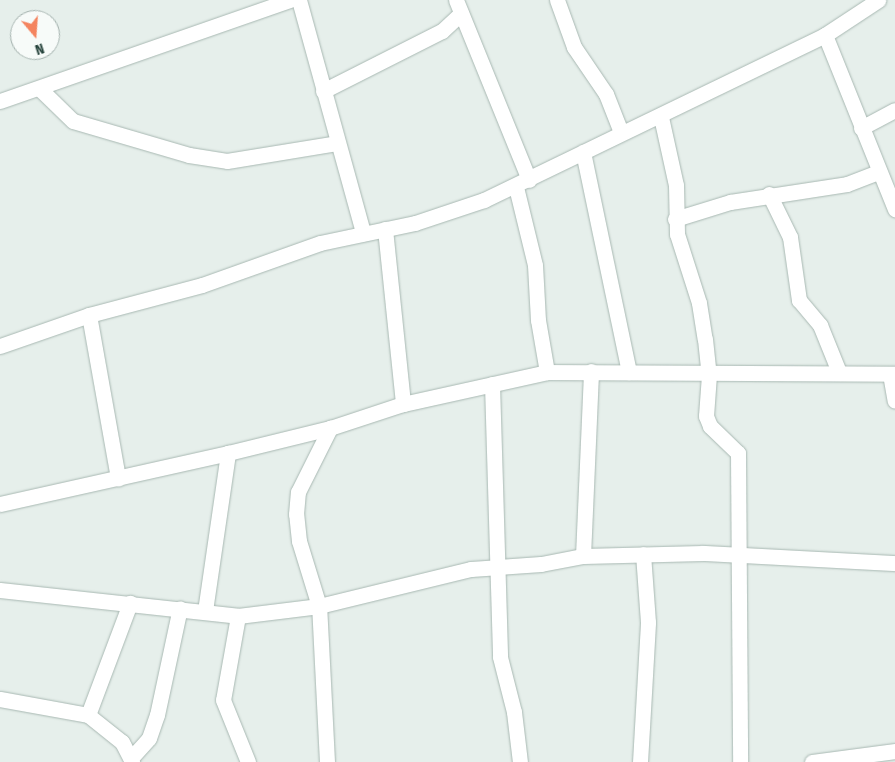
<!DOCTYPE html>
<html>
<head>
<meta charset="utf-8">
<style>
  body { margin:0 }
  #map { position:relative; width:895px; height:762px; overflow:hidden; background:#e6efeb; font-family:"Fira Sans Condensed",sans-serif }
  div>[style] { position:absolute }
  .roads { filter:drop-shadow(0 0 1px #a8b8b2) drop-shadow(0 0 1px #a8b8b2) }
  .street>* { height:15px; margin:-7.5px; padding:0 7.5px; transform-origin:7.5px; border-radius:7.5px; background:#fff }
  span { translate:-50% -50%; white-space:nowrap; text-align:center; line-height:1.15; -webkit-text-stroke:5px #f7fbf9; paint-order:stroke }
  .north { position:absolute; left:10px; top:10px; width:50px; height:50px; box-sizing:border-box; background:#f7fbf9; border:1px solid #a3b1ad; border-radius:50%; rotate:162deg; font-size:14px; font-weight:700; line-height:20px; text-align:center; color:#24423a }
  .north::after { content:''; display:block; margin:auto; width:18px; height:22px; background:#f4845f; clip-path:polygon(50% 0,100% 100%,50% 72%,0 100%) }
</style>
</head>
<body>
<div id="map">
  <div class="roads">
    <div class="street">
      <i style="left:299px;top:0;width:242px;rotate:74.6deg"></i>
      <i style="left:456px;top:0;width:194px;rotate:67.9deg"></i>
      <i style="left:557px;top:0;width:50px;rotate:70.1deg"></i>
      <i style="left:574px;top:47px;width:57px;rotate:55.8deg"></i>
      <i style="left:606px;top:94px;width:41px;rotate:68.5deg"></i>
      <i style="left:825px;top:35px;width:188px;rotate:68.1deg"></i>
      <i style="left:40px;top:89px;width:46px;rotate:44.1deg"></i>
      <i style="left:73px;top:121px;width:121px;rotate:16.3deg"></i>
      <i style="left:189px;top:155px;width:38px;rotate:9deg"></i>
      <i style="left:227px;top:161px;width:111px;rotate:-9.3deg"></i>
      <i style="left:323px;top:91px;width:133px;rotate:-26.8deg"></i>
      <i style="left:442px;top:31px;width:26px;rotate:-43deg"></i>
      <i style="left:0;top:101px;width:307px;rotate:-19.2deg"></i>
      <i style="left:661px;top:117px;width:70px;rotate:77.6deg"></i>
      <i style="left:676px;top:185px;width:49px;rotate:88.8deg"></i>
      <i style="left:677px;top:234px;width:72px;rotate:72.3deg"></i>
      <i style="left:699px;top:303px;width:36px;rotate:81deg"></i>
      <i style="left:705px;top:339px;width:36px;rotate:84deg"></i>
      <i style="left:709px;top:375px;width:41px;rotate:94.2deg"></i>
      <i style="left:706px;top:416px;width:11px;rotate:68deg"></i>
      <i style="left:710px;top:426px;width:39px;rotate:44deg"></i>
      <i style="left:738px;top:453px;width:309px;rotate:89.6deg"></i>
      <i style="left:861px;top:128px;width:38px;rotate:-28deg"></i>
      <i style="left:583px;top:152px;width:225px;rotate:78.2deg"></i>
      <i style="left:516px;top:187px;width:80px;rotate:76.3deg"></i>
      <i style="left:535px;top:265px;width:55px;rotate:86.9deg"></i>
      <i style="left:538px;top:320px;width:53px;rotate:80.2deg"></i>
      <i style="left:769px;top:194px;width:48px;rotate:64deg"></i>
      <i style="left:790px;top:237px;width:64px;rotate:81.9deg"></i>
      <i style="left:799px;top:300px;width:33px;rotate:50deg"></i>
      <i style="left:820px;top:325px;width:51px;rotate:68deg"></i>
      <i style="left:675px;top:219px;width:58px;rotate:-17.2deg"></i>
      <i style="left:730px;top:202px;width:118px;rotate:-8.7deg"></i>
      <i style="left:847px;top:184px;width:34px;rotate:-21deg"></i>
      <i style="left:385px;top:229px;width:176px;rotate:84.1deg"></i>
      <i style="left:89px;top:315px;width:166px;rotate:79.9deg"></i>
      <i style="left:0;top:346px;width:94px;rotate:-19.2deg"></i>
      <i style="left:89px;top:315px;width:117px;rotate:-14.9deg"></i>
      <i style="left:202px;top:285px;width:125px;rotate:-19.6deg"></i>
      <i style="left:320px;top:243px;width:97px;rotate:-11.9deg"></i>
      <i style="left:415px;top:223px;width:73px;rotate:-18.4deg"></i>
      <i style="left:484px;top:200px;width:379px;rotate:-25.8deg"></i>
      <i style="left:825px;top:35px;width:64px;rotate:-33.4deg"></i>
      <i style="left:890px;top:374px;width:27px;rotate:80deg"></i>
      <i style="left:492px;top:384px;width:273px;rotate:88.3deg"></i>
      <i style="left:500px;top:657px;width:57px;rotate:75.7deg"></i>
      <i style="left:514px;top:712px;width:50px;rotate:83.2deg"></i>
      <i style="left:0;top:504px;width:234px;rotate:-12.6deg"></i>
      <i style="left:228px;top:453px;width:105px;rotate:-13.8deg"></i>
      <i style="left:330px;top:428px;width:77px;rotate:-18.2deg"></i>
      <i style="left:403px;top:404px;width:148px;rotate:-12.5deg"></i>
      <i style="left:547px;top:372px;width:348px;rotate:0.3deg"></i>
      <i style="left:583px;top:556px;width:185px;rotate:-87.5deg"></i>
      <i style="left:0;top:590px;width:239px;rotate:6.2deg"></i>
      <i style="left:238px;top:616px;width:82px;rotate:-7deg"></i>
      <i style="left:319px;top:606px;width:156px;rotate:-13.7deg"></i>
      <i style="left:471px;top:569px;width:70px;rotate:-4.1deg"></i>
      <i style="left:541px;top:564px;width:43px;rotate:-10.8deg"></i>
      <i style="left:583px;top:556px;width:120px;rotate:-1.4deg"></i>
      <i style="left:703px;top:553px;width:192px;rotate:3deg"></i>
      <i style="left:205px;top:611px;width:160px;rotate:-81.7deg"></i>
      <i style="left:238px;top:616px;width:85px;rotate:100.1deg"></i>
      <i style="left:223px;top:700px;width:67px;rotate:68deg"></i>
      <i style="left:0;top:699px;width:89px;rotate:10.3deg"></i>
      <i style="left:88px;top:715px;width:43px;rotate:38.5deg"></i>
      <i style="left:122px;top:742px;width:22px;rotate:63deg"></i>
      <i style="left:88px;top:715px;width:120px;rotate:-69.4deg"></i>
      <i style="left:132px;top:757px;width:25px;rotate:-48deg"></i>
      <i style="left:149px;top:738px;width:24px;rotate:-71deg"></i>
      <i style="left:157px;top:715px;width:109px;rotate:-77.9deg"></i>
      <i style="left:327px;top:762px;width:156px;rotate:-92.9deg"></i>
      <i style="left:319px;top:606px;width:68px;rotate:-107.1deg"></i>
      <i style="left:299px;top:541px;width:27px;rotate:-96deg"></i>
      <i style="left:296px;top:514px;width:22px;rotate:-85deg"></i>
      <i style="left:298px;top:492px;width:72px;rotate:-63.4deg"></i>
      <i style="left:640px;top:762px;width:140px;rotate:-86.7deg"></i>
      <i style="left:648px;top:622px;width:68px;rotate:-94.2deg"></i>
      <i style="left:812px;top:762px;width:84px;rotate:-7.5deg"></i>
    </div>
  </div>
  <div class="north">N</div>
</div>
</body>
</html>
